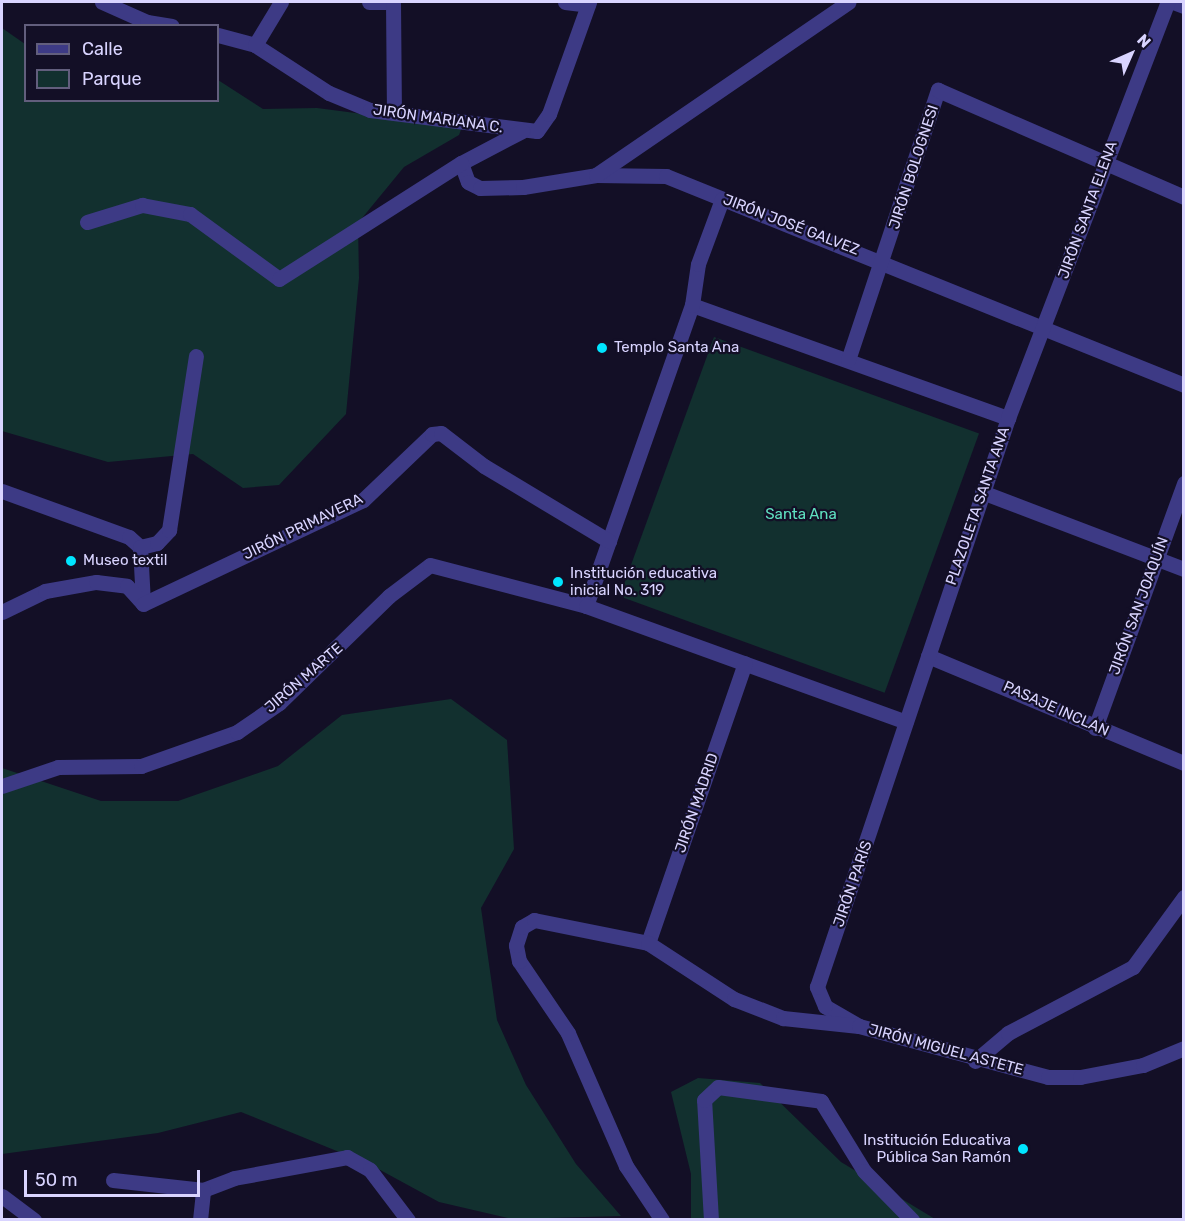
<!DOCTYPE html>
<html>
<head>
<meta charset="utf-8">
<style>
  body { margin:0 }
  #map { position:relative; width:1185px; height:1221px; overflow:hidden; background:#130f26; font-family:Rubik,sans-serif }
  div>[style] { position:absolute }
  .green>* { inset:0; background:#12302f; transform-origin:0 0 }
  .minor>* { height:15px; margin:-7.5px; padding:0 7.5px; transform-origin:7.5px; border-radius:7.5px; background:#3d3a85 }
  .dots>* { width:16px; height:16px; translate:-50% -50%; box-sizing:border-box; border:3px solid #130f26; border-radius:50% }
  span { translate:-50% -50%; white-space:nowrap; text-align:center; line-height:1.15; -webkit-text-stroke:4.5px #130f26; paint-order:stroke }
  .street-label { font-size:15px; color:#d9d4ff }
  .poi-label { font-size:15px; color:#d9d4ff }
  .left { translate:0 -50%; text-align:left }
  .right { translate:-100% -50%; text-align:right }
  .park-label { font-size:15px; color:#5fe0c0 }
  .frame { position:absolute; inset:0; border:3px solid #d9d4ff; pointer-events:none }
  .legend { position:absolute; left:24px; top:24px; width:195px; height:78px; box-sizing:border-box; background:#130f26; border:2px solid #625e7d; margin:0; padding:8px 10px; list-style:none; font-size:18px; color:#d9d4ff }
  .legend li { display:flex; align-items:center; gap:12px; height:30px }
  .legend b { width:30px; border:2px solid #625e7d }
  .north { position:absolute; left:1101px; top:24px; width:60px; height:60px; -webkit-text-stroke:4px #130f26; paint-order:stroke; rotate:45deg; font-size:16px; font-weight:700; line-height:24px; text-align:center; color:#d9d4ff }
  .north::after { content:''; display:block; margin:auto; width:21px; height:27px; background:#d9d4ff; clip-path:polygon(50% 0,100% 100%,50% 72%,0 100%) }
  .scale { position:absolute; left:24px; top:1170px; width:176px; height:27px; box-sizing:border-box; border:3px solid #d9d4ff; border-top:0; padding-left:8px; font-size:18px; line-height:21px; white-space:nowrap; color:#d9d4ff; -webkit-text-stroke:4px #130f26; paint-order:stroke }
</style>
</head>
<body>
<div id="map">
  <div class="green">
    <i style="clip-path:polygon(2px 28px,25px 44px,26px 100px,218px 100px,218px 80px,263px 109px,317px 108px,462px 127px,459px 135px,404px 167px,358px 223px,359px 278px,346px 414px,279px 485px,243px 488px,193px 454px,108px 462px,2px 431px)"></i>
    <i style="left:714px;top:337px;width:282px;height:276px;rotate:20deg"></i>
    <i style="clip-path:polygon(451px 699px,507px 740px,514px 849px,481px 908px,497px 1020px,526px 1085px,576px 1164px,621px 1216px,512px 1219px,439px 1202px,371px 1165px,241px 1112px,158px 1133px,2px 1154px,2px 768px,101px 801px,178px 801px,278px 766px,342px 715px)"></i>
    <i style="clip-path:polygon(698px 1078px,760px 1083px,841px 1162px,935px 1219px,691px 1219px,691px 1174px,671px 1092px)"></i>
  </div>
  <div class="minor">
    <i style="left:102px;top:2px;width:49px;rotate:24deg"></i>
    <i style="left:147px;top:22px;width:25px;rotate:9deg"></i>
    <i style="left:369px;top:2px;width:20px"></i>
    <i style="left:393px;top:2px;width:111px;rotate:89.5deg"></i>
    <i style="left:565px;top:2px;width:23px;rotate:7deg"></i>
    <i style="left:1173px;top:2px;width:12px;rotate:20deg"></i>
    <i style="left:218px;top:35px;width:38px;rotate:15deg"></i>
    <i style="left:255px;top:45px;width:88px;rotate:33deg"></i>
    <i style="left:329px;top:93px;width:44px;rotate:22.5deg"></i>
    <i style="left:370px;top:110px;width:168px;rotate:7.2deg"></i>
    <i style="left:537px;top:131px;width:21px;rotate:-55deg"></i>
    <i style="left:549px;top:114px;width:119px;rotate:-70.3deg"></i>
    <i style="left:255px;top:45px;width:50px;rotate:-58.8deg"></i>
    <i style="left:522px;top:131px;width:69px;rotate:152.3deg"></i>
    <i style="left:461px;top:163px;width:20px;rotate:70deg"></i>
    <i style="left:468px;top:182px;width:13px;rotate:27deg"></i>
    <i style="left:480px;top:188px;width:43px;rotate:-1.3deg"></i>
    <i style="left:523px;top:187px;width:74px;rotate:-9.3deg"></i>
    <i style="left:596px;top:175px;width:70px;rotate:0.8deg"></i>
    <i style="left:666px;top:176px;width:559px;rotate:21.97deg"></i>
    <i style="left:596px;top:175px;width:306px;rotate:-34.4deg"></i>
    <i style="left:87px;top:222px;width:58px;rotate:-17.2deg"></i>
    <i style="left:142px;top:205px;width:49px;rotate:10.6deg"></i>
    <i style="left:190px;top:214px;width:110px;rotate:36.1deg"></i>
    <i style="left:279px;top:279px;width:216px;rotate:-32.5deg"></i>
    <i style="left:692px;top:305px;width:336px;rotate:19.7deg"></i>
    <i style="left:848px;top:360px;width:285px;rotate:-71.6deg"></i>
    <i style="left:938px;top:90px;width:268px;rotate:23.5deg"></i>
    <i style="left:2px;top:491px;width:135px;rotate:19.9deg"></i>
    <i style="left:129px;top:537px;width:15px;rotate:42deg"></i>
    <i style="left:140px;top:547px;width:56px;rotate:86.9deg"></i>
    <i style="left:982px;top:492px;width:216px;rotate:20.9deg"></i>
    <i style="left:140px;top:547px;width:17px;rotate:-13deg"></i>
    <i style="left:157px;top:543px;width:18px;rotate:-47deg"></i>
    <i style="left:169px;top:530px;width:176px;rotate:-81.2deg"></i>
    <i style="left:586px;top:606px;width:319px;rotate:-70.6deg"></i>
    <i style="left:692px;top:305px;width:41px;rotate:-81.7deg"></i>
    <i style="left:698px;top:264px;width:69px;rotate:-69.7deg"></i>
    <i style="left:2px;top:612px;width:48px;rotate:-26deg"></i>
    <i style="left:45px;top:591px;width:52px;rotate:-10deg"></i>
    <i style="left:96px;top:582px;width:31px;rotate:7deg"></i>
    <i style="left:127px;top:586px;width:24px;rotate:48deg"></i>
    <i style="left:143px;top:604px;width:243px;rotate:-25.3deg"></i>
    <i style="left:363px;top:500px;width:95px;rotate:-43.7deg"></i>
    <i style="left:432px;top:434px;width:9px;rotate:-6deg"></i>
    <i style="left:441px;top:433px;width:54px;rotate:37.5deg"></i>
    <i style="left:484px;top:466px;width:146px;rotate:31deg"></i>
    <i style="left:928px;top:656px;width:277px;rotate:22.7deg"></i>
    <i style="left:1095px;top:728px;width:261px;rotate:-70deg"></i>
    <i style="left:2px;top:786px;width:59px;rotate:-18.7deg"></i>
    <i style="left:58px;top:767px;width:83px;rotate:-0.7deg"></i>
    <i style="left:141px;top:766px;width:102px;rotate:-19.5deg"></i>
    <i style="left:237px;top:732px;width:51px;rotate:-34.6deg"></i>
    <i style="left:279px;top:703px;width:153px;rotate:-44.2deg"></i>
    <i style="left:389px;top:596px;width:51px;rotate:-37.1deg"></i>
    <i style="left:430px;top:565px;width:161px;rotate:14.7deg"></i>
    <i style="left:586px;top:606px;width:340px;rotate:19.9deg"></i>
    <i style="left:648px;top:943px;width:296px;rotate:-70.9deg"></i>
    <i style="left:859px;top:1026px;width:39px;rotate:-150deg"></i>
    <i style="left:825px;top:1006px;width:21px;rotate:-113deg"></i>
    <i style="left:817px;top:987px;width:600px;rotate:-71.44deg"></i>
    <i style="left:1008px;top:418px;width:446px;rotate:-69deg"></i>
    <i style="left:975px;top:1061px;width:43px;rotate:-40.3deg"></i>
    <i style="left:1008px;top:1033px;width:141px;rotate:-27.8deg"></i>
    <i style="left:1133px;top:967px;width:87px;rotate:-53.9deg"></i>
    <i style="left:113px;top:1180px;width:91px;rotate:6.3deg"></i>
    <i style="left:203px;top:1190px;width:33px;rotate:-21deg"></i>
    <i style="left:234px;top:1178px;width:115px;rotate:-10.5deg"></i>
    <i style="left:347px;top:1157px;width:26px;rotate:29deg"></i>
    <i style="left:370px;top:1170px;width:63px;rotate:52.8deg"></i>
    <i style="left:2px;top:1196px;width:40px;rotate:37deg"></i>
    <i style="left:200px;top:1220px;width:30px;rotate:-84deg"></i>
    <i style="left:662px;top:1220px;width:65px;rotate:-123.7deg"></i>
    <i style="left:626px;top:1166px;width:145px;rotate:-113.6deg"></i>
    <i style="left:568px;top:1033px;width:87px;rotate:-124.2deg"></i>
    <i style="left:519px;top:961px;width:16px;rotate:-101deg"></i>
    <i style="left:516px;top:945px;width:19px;rotate:-72deg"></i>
    <i style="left:522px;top:927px;width:14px;rotate:-30deg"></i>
    <i style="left:534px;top:920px;width:116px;rotate:11.4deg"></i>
    <i style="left:648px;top:943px;width:103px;rotate:33.1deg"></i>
    <i style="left:734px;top:999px;width:53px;rotate:21.2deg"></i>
    <i style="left:783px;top:1018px;width:76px;rotate:6deg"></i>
    <i style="left:859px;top:1026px;width:196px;rotate:15.1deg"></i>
    <i style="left:1048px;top:1077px;width:32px"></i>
    <i style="left:1080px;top:1077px;width:64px;rotate:-10.8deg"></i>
    <i style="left:1143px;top:1065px;width:44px;rotate:-22.5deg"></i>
    <i style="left:711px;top:1220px;width:120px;rotate:-93.3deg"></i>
    <i style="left:704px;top:1100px;width:19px;rotate:-43deg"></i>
    <i style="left:718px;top:1087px;width:104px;rotate:7.7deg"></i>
    <i style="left:821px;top:1101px;width:82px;rotate:58.4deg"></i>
    <i style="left:864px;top:1171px;width:69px;rotate:45.6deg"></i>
  </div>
  <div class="dots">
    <i style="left:602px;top:348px;background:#00e5ff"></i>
    <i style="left:71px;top:561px;background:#00e5ff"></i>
    <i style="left:558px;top:582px;background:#00e5ff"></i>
    <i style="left:1023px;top:1149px;background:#00e5ff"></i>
  </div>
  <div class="street-label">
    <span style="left:438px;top:119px;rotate:8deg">JIRÓN MARIANA C.</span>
    <span style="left:914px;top:167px;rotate:-72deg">JIRÓN BOLOGNESI</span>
    <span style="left:1088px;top:210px;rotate:-70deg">JIRÓN SANTA ELENA</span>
    <span style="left:791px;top:225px;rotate:21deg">JIRÓN JOSÉ GALVEZ</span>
    <span style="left:978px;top:506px;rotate:-71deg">PLAZOLETA SANTA ANA</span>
    <span style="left:303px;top:527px;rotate:-26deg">JIRÓN PRIMAVERA</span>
    <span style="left:1139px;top:606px;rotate:-70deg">JIRÓN SAN JOAQUÍN</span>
    <span style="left:304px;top:678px;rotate:-41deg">JIRÓN MARTE</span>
    <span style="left:1056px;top:709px;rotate:24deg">PASAJE INCLAN</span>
    <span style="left:697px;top:803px;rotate:-71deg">JIRÓN MADRID</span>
    <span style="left:853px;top:884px;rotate:-71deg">JIRÓN PARÍS</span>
    <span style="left:946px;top:1050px;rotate:15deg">JIRÓN MIGUEL ASTETE</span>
  </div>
  <div class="poi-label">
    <span class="left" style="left:614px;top:348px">Templo Santa Ana</span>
    <span class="left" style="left:83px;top:561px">Museo textil</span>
    <span class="left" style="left:570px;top:582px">Institución educativa<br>inicial No. 319</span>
    <span class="right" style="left:1011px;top:1149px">Institución Educativa<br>Pública San Ramón</span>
  </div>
  <div class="park-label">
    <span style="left:801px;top:515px">Santa Ana</span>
  </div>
  <div class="frame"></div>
  <ul class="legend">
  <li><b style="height:8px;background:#3d3a85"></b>Calle</li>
  <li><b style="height:16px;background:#12302f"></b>Parque</li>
  </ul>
  <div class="north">N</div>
  <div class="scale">50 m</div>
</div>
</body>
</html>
